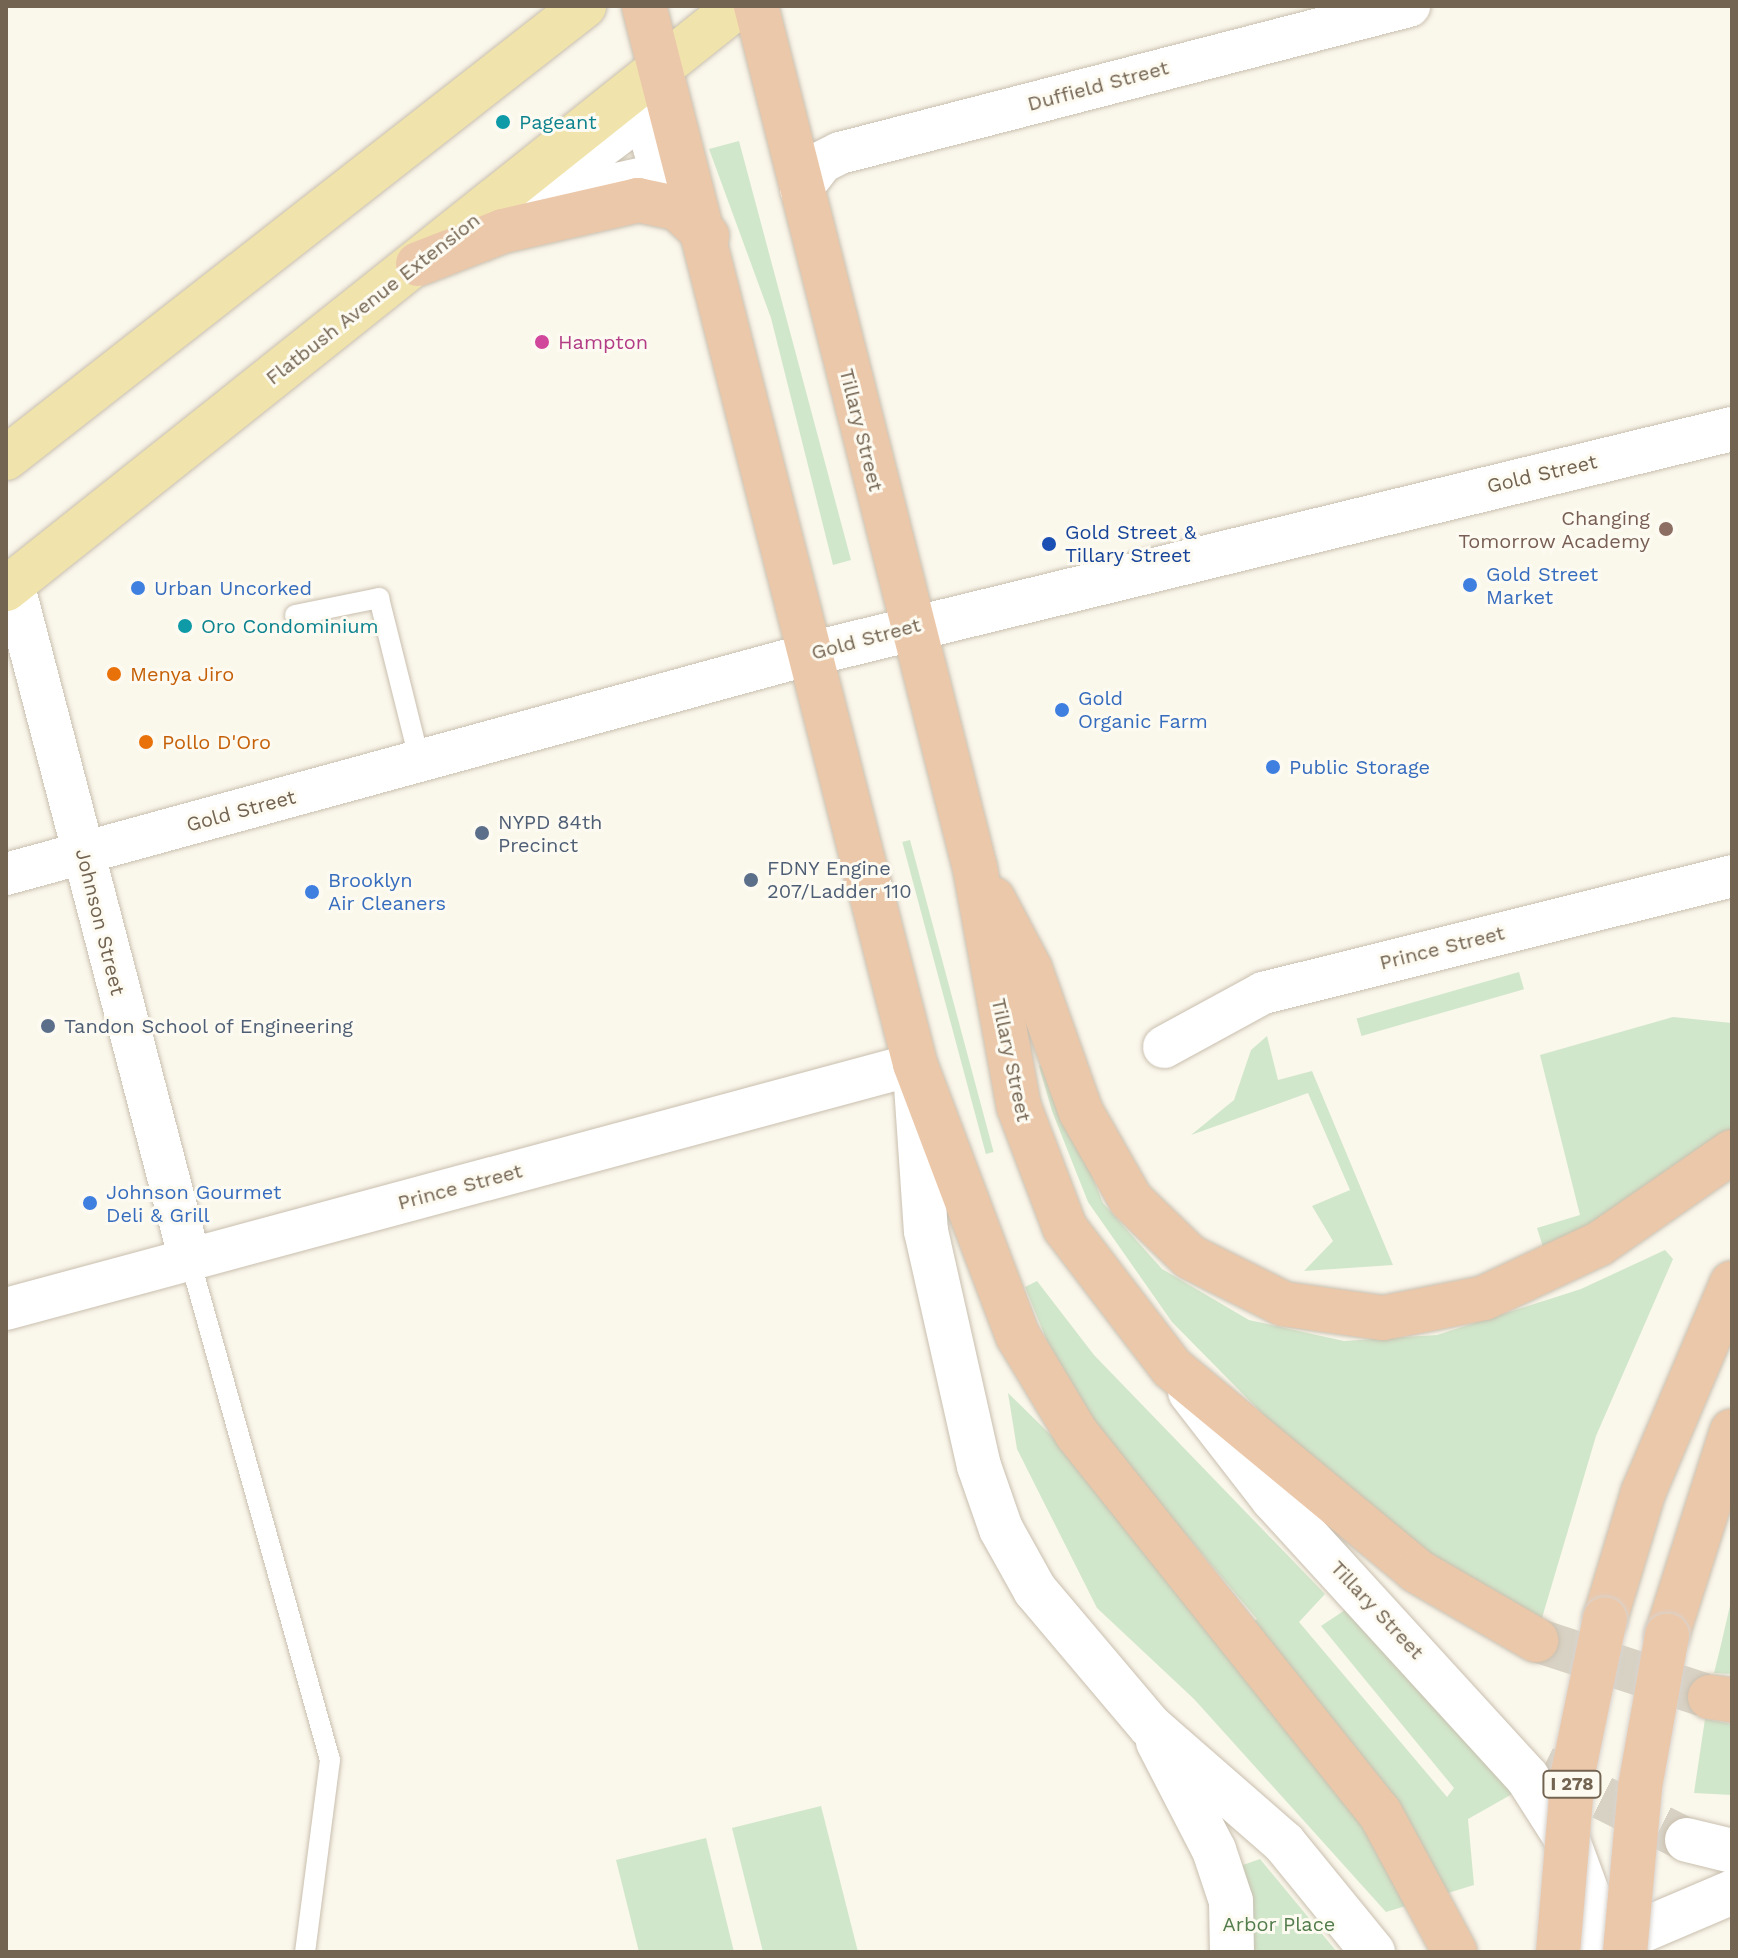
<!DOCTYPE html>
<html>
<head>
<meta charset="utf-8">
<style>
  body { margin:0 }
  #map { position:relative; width:1738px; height:1958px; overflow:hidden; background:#faf7eb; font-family:"Work Sans",sans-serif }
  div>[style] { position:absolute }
  .green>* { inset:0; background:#d1e7cb; transform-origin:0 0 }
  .secondary-tunnel>* { height:44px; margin-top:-22px; transform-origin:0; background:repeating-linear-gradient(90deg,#d8d2c4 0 44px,transparent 0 66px) }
  .highway-tunnel>* { height:44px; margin-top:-22px; transform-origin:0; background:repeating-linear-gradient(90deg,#d8d2c4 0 44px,transparent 0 66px) }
  .roads { filter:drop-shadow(0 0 2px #c9bfaf) drop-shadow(0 0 2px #c9bfaf) }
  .lane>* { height:20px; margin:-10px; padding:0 10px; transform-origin:10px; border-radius:10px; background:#fff }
  .street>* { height:42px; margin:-21px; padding:0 21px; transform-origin:21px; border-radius:21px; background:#fff }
  .secondary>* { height:44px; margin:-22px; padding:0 22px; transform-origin:22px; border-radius:22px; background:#fff }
  .primary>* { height:44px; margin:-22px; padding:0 22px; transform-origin:22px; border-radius:22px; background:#f0e4ac }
  .highway>* { height:44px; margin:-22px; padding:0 22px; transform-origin:22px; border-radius:22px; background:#ecc8aa }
  .bridges { filter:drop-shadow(0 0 2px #d8d3ce) drop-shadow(0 0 2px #d8d3ce) }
  .highway-bridge>* { height:44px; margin:-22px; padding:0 22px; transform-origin:22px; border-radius:22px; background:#ecc8aa }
  .dots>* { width:22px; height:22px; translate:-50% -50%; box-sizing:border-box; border:4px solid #fdfbf1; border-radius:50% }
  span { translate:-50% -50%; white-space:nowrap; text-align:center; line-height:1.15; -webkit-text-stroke:6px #fdfbf1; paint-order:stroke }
  .shield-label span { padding:2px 6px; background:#fdfbf1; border:2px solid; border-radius:6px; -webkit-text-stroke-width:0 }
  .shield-label { font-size:18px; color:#736351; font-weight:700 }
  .street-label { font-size:20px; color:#736351 }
  .culture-label { font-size:20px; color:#0d838f }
  .left { translate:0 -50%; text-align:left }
  .hotel-label { font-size:20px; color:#b23c85 }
  .education-label { font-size:20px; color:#785e54 }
  .right { translate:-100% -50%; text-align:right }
  .transit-label { font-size:20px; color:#164399 }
  .shop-label { font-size:20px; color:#366cbe }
  .food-label { font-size:20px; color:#c56008 }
  .service-label { font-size:20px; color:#4e5e75 }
  .park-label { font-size:20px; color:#537c4d }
  .frame { position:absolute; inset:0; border:8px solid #736351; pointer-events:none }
</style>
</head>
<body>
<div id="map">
  <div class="green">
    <i style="clip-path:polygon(739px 141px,851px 560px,833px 565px,771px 318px,709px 149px)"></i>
    <i style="left:910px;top:840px;width:323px;height:8px;rotate:75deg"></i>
    <i style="left:1519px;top:972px;width:18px;height:169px;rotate:74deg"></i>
    <i style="clip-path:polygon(1673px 1017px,1732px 1023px,1732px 1129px,1623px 1209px,1543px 1247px,1537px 1228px,1580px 1215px,1540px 1055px)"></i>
    <i style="clip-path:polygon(1267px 1036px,1278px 1080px,1312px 1071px,1393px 1265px,1304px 1271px,1333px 1241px,1312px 1206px,1350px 1190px,1308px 1093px,1191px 1135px,1234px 1100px,1251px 1050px)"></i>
    <i style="clip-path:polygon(1047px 1064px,1103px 1203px,1162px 1269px,1249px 1320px,1344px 1341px,1437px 1335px,1581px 1289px,1665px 1250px,1673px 1259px,1596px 1436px,1539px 1628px,1484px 1599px,1311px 1463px,1172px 1322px,1088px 1202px,1052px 1111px,1039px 1066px)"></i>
    <i style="clip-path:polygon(1037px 1281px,1094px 1355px,1325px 1594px,1299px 1622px,1447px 1797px,1454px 1788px,1321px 1626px,1345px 1610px,1514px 1793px,1468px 1819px,1474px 1885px,1386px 1912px,1194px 1699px,1097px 1608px,1017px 1449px,1008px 1393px,1061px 1445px,1221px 1648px,1257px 1619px,1103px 1436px,1047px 1341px,1025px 1287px)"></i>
    <i style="clip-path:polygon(1732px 1597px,1732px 1674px,1714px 1673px,1720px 1649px)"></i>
    <i style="clip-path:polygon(1705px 1719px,1732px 1724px,1732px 1795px,1694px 1793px)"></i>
    <i style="clip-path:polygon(821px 1806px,858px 1952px,763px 1952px,732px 1828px)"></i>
    <i style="clip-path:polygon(706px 1838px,734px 1952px,639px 1952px,616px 1860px)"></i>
    <i style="clip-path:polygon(1260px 1859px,1337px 1952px,1250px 1952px,1243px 1865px)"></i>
  </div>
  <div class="secondary-tunnel">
    <i style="left:1543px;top:1768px;width:161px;rotate:26.6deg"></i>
  </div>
  <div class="highway-tunnel">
    <i style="left:1536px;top:1640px;width:183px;rotate:18.1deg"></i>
  </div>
  <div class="roads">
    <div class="lane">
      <i style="left:295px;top:615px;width:86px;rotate:-11.4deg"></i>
      <i style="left:379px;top:598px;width:169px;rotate:76deg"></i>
      <i style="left:190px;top:1260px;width:519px;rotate:74.36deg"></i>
      <i style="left:330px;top:1760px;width:194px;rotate:97.4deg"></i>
    </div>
    <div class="street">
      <i style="left:644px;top:115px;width:62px;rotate:73deg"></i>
      <i style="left:662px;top:174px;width:125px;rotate:167.5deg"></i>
      <i style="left:540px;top:201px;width:8px;rotate:-90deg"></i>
      <i style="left:540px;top:193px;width:130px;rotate:-36.9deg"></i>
      <i style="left:801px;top:189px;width:34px;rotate:-52deg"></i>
      <i style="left:822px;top:162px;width:20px;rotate:-27deg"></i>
      <i style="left:840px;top:153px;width:588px;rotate:-14.49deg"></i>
      <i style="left:13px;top:583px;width:700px;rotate:75.35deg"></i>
      <i style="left:6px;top:874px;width:838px;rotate:-15.3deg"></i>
      <i style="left:1164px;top:1047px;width:113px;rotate:-28.6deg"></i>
      <i style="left:1263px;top:993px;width:483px;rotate:-14deg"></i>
      <i style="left:6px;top:1309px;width:941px;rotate:-15.08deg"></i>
    </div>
    <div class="secondary">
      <i style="left:814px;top:653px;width:945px;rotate:-13.71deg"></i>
      <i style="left:915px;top:1071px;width:160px;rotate:86.1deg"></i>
      <i style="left:926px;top:1231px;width:241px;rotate:77.3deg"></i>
      <i style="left:979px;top:1466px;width:67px;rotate:70.8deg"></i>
      <i style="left:1001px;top:1529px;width:70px;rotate:60.9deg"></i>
      <i style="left:1035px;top:1590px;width:178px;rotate:49.8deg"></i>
      <i style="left:1150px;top:1726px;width:178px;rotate:41.1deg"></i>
      <i style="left:1284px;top:1843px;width:141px;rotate:50.8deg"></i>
      <i style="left:1190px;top:1392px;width:135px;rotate:52.2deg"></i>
      <i style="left:1273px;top:1499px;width:377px;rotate:47.6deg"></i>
      <i style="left:1527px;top:1777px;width:76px;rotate:57.4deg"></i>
      <i style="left:1568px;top:1841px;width:118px;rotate:69.7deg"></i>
      <i style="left:1158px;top:1742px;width:122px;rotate:62.6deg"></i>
      <i style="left:1214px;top:1850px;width:54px;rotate:71.6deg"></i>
      <i style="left:1231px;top:1901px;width:51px;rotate:88.9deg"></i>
      <i style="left:1687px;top:1840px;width:46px;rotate:13.7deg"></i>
      <i style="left:1594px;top:1951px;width:150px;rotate:-23.1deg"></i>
    </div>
    <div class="primary">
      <i style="left:6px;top:458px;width:734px;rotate:-38.03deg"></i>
      <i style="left:6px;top:589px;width:936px;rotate:-38.54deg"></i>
    </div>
    <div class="highway">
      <i style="left:644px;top:6px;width:1092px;rotate:75.63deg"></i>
      <i style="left:915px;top:1064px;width:291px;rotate:69.3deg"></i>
      <i style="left:1018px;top:1336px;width:114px;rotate:59deg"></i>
      <i style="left:1077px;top:1434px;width:485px;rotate:51.4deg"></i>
      <i style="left:1380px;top:1813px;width:158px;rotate:61.7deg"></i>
      <i style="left:756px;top:6px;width:889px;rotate:75.75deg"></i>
      <i style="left:975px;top:868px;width:243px;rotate:79.6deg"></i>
      <i style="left:1019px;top:1107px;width:129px;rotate:69.2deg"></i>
      <i style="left:1065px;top:1228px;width:176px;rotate:52.6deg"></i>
      <i style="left:1172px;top:1368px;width:318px;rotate:39.6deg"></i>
      <i style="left:1417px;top:1571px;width:138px;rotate:30.1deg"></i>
      <i style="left:418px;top:264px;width:91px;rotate:-21.2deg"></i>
      <i style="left:503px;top:231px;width:139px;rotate:-12.9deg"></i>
      <i style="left:638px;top:200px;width:40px;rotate:12deg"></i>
      <i style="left:677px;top:208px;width:41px;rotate:43deg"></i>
      <i style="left:993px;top:899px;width:79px;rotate:62.1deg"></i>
      <i style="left:1030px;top:969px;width:152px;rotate:70.4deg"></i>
      <i style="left:1081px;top:1112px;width:101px;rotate:60.4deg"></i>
      <i style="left:1131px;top:1200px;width:82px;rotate:44deg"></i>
      <i style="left:1190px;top:1257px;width:105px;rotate:26.6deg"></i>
      <i style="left:1284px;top:1304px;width:100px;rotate:8deg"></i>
      <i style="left:1383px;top:1318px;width:103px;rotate:-11.2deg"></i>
      <i style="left:1484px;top:1298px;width:127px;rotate:-25.2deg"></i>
      <i style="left:1599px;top:1244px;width:162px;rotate:-34.7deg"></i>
      <i style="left:1605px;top:1619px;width:132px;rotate:-73.2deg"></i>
      <i style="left:1643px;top:1493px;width:228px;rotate:-67deg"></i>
      <i style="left:1667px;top:1635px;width:214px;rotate:-72.3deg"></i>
      <i style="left:1710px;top:1697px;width:22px;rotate:8deg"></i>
    </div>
  </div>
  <div class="bridges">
    <div class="highway-bridge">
      <i style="left:1558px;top:1952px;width:180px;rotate:-85.2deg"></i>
      <i style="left:1573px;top:1773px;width:157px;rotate:-78.3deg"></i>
      <i style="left:1625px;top:1952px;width:166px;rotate:-84.8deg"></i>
      <i style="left:1640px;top:1787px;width:154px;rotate:-79.9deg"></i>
    </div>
  </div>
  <div class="dots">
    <i style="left:503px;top:122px;background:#0f9aa8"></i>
    <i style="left:542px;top:342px;background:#d1479c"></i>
    <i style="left:1666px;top:529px;background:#8d6e63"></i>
    <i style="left:1049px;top:544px;background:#1a4fb4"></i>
    <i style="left:1470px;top:585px;background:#3f7fe0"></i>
    <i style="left:138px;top:588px;background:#3f7fe0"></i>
    <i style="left:185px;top:626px;background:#0f9aa8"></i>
    <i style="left:114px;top:674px;background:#e8710a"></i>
    <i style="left:1062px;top:710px;background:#3f7fe0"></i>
    <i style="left:146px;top:742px;background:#e8710a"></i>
    <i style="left:1273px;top:767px;background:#3f7fe0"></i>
    <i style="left:482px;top:833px;background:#5c6f8a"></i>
    <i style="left:751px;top:880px;background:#5c6f8a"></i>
    <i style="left:312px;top:892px;background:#3f7fe0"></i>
    <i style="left:48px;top:1026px;background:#5c6f8a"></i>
    <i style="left:90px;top:1203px;background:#3f7fe0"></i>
  </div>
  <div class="shield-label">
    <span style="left:1572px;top:1784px">I 278</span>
  </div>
  <div class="street-label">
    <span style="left:1098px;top:86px;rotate:-15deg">Duffield Street</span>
    <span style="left:373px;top:299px;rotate:-38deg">Flatbush Avenue Extension</span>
    <span style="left:861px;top:430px;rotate:76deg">Tillary Street</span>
    <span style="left:1542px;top:474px;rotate:-13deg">Gold Street</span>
    <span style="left:866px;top:639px;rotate:-15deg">Gold Street</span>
    <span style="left:241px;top:811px;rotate:-15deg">Gold Street</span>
    <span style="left:100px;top:922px;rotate:76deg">Johnson Street</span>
    <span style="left:1442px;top:948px;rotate:-14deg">Prince Street</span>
    <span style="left:1011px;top:1060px;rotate:78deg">Tillary Street</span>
    <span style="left:460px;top:1187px;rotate:-15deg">Prince Street</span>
    <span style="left:1377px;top:1610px;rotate:47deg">Tillary Street</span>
  </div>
  <div class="culture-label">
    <span class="left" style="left:519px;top:122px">Pageant</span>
    <span class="left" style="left:201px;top:626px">Oro Condominium</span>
  </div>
  <div class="hotel-label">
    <span class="left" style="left:558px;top:342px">Hampton</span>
  </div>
  <div class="education-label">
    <span class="right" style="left:1650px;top:530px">Changing<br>Tomorrow Academy</span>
  </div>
  <div class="transit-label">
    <span class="left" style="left:1065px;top:544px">Gold Street &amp;<br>Tillary Street</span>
  </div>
  <div class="shop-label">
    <span class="left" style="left:1486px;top:586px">Gold Street<br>Market</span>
    <span class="left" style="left:154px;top:588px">Urban Uncorked</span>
    <span class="left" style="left:1078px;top:710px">Gold<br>Organic Farm</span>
    <span class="left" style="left:1289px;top:767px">Public Storage</span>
    <span class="left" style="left:328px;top:892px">Brooklyn<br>Air Cleaners</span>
    <span class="left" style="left:106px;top:1204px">Johnson Gourmet<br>Deli &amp; Grill</span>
  </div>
  <div class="food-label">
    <span class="left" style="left:130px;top:674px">Menya Jiro</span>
    <span class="left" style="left:162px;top:742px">Pollo D'Oro</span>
  </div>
  <div class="service-label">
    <span class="left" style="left:498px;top:834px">NYPD 84th<br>Precinct</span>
    <span class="left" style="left:767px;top:880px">FDNY Engine<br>207/Ladder 110</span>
    <span class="left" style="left:64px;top:1026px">Tandon School of Engineering</span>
  </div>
  <div class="park-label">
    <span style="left:1279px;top:1924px">Arbor Place</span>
  </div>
  <div class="frame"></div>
</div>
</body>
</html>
